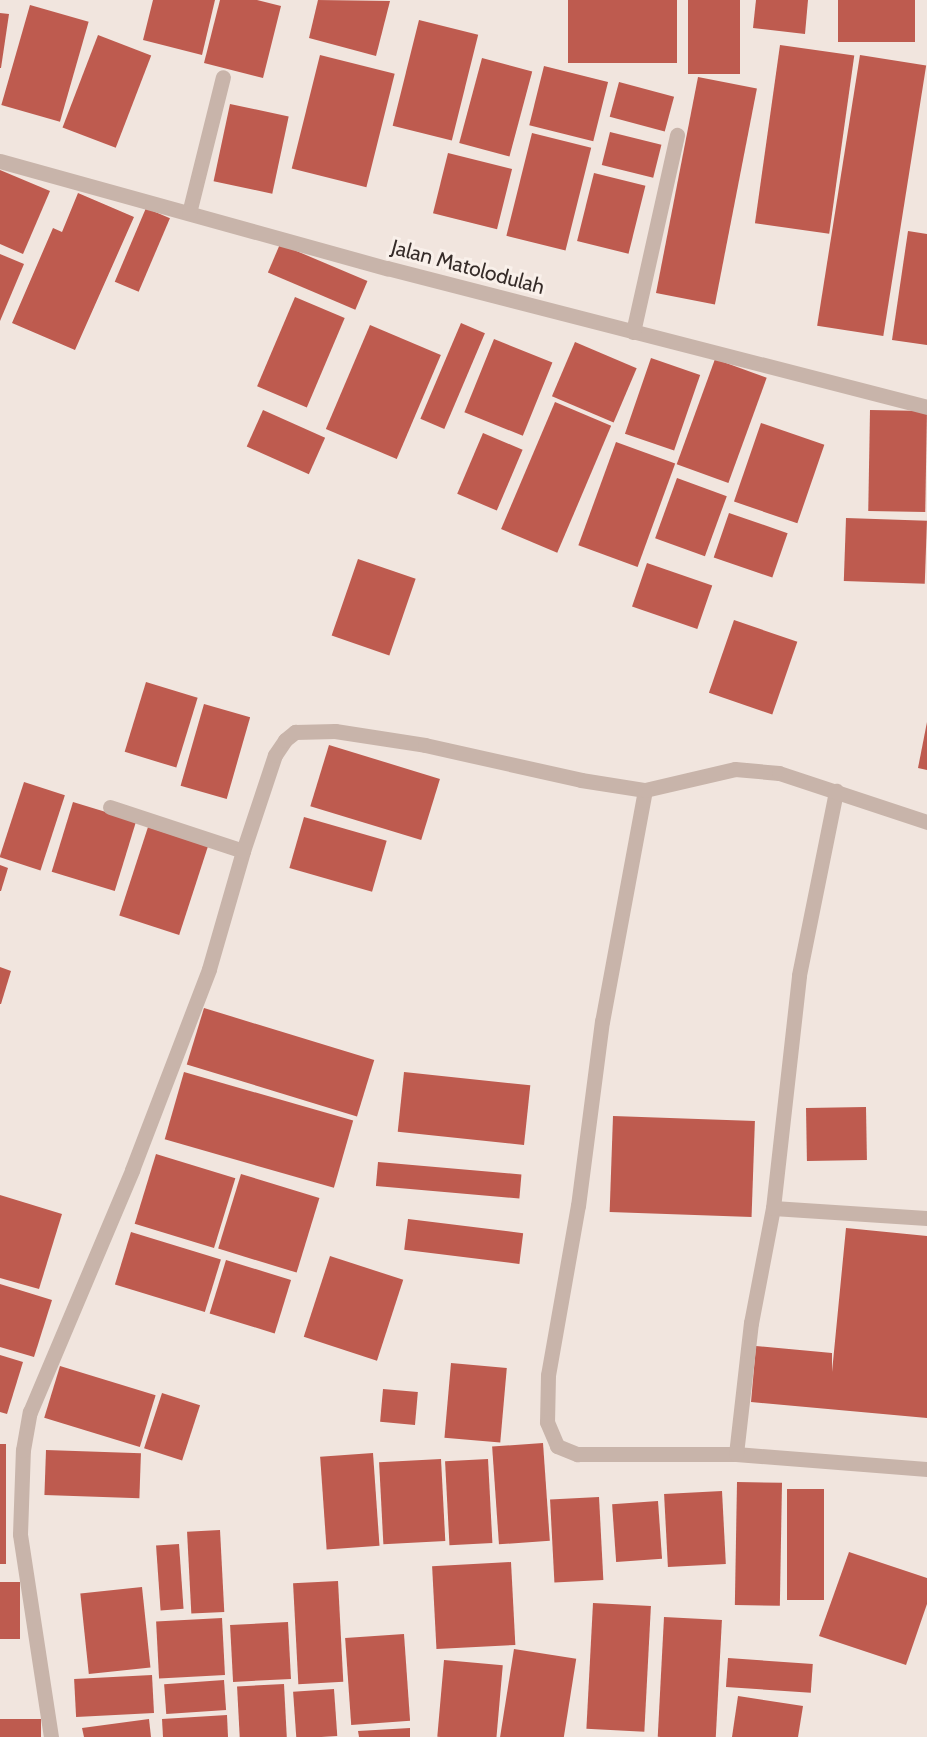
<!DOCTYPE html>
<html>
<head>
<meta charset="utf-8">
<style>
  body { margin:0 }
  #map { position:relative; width:927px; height:1737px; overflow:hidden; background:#f1e5de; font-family:Cabin,sans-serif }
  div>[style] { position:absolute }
  .building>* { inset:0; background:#be5b4f; transform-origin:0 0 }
  .minor>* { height:15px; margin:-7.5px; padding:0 7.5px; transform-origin:7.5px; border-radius:7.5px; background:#c8b4aa }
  span { translate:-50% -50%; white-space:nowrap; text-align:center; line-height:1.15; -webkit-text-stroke:6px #f9f0ea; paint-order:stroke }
  .street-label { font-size:21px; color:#362c29 }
</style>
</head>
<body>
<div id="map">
  <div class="building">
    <i style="clip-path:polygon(153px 0,215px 0,202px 55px,143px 40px)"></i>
    <i style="clip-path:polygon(220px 0,257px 0,281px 6px,263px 78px,204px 63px)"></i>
    <i style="clip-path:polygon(318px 0,390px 1px,376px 56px,309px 38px)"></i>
    <i style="left:568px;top:0;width:109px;height:63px"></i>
    <i style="left:688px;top:0;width:52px;height:74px"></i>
    <i style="clip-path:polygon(756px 0,808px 0,805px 34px,753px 28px)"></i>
    <i style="left:838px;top:0;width:77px;height:42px"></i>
    <i style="left:30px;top:5px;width:61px;height:104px;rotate:16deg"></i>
    <i style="clip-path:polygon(0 13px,9px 14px,1px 68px,0 68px)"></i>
    <i style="left:419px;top:20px;width:61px;height:109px;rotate:14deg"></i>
    <i style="left:98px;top:35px;width:57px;height:99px;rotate:21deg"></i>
    <i style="left:780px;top:45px;width:75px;height:180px;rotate:8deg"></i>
    <i style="left:320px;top:55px;width:77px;height:117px;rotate:14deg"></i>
    <i style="left:860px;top:55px;width:67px;height:274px;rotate:9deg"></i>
    <i style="left:482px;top:58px;width:52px;height:88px;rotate:15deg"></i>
    <i style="left:544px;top:66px;width:66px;height:61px;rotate:14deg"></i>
    <i style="left:698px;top:77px;width:60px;height:220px;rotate:11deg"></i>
    <i style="left:619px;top:82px;width:57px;height:36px;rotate:15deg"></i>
    <i style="left:230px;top:104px;width:60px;height:79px;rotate:12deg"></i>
    <i style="left:610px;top:132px;width:53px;height:34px;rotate:14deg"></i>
    <i style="left:532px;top:133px;width:61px;height:106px;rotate:14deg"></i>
    <i style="left:448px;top:153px;width:66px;height:62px;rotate:14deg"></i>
    <i style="clip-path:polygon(0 170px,50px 191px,23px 254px,0 244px)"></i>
    <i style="left:594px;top:173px;width:53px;height:70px;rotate:14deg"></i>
    <i style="clip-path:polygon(78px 193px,134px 217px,75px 350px,12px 323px,53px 228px,62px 232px)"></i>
    <i style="left:146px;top:208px;width:26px;height:80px;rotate:23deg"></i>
    <i style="clip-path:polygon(908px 231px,927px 234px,927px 345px,892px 340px)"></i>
    <i style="left:280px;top:244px;width:95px;height:31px;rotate:23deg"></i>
    <i style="clip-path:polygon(0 254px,24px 264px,0 321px)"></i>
    <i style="left:295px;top:297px;width:54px;height:97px;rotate:23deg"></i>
    <i style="left:461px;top:323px;width:26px;height:104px;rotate:23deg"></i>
    <i style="left:370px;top:325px;width:77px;height:113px;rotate:23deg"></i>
    <i style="left:494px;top:339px;width:63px;height:79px;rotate:22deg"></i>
    <i style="left:575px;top:342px;width:67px;height:59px;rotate:23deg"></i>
    <i style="left:651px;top:358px;width:52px;height:80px;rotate:19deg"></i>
    <i style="left:715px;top:359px;width:55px;height:112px;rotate:20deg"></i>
    <i style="left:555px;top:402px;width:61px;height:138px;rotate:23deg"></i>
    <i style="left:263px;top:410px;width:68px;height:40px;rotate:24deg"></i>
    <i style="left:870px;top:410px;width:57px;height:101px;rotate:1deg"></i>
    <i style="left:761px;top:423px;width:67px;height:83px;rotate:19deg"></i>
    <i style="left:483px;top:433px;width:43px;height:66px;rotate:23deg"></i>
    <i style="left:616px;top:442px;width:63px;height:110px;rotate:20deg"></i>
    <i style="left:677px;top:478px;width:53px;height:64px;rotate:20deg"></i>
    <i style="left:729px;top:513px;width:62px;height:47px;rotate:19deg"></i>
    <i style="left:846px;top:518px;width:81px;height:63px;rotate:2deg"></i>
    <i style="left:358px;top:559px;width:61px;height:81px;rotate:19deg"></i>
    <i style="left:647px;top:563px;width:69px;height:46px;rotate:19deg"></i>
    <i style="left:734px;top:620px;width:67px;height:77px;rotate:19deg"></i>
    <i style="left:146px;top:682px;width:54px;height:73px;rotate:17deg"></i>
    <i style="left:204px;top:704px;width:48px;height:85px;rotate:16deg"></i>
    <i style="clip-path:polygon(927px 722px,927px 770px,918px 768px)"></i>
    <i style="left:329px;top:745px;width:116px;height:64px;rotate:17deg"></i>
    <i style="left:24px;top:782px;width:43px;height:79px;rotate:18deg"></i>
    <i style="left:73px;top:802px;width:66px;height:73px;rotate:17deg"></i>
    <i style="left:304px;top:817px;width:86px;height:53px;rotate:16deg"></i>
    <i style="left:148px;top:827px;width:63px;height:93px;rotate:18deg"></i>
    <i style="clip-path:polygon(0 865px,8px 868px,1px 891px,0 891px)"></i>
    <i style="clip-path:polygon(0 967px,11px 971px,1px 1004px,0 1004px)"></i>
    <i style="left:204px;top:1008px;width:178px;height:59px;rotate:17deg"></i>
    <i style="left:184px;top:1072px;width:176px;height:70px;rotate:16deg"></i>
    <i style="left:404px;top:1072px;width:127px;height:60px;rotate:6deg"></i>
    <i style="left:866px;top:1107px;width:53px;height:60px;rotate:89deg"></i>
    <i style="left:613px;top:1116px;width:142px;height:96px;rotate:2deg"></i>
    <i style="left:156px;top:1154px;width:83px;height:73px;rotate:17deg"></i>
    <i style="left:378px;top:1162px;width:144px;height:24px;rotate:5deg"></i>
    <i style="left:241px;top:1174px;width:82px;height:78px;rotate:17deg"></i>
    <i style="clip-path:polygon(0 1195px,62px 1214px,39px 1289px,0 1278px)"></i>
    <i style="left:408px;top:1219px;width:116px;height:31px;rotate:7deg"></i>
    <i style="clip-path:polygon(846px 1228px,927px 1236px,927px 1418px,751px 1402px,756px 1346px,832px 1353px,832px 1372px)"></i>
    <i style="left:131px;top:1232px;width:94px;height:55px;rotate:17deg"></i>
    <i style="left:330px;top:1256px;width:77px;height:85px;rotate:18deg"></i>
    <i style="left:226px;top:1260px;width:68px;height:56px;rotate:17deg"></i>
    <i style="clip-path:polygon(0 1284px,52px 1300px,34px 1357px,0 1347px)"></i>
    <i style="clip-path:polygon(0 1355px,23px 1362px,7px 1414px,0 1412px)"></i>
    <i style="left:451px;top:1363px;width:56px;height:75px;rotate:5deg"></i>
    <i style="left:60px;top:1366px;width:100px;height:54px;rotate:17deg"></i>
    <i style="left:383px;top:1389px;width:35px;height:33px;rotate:5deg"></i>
    <i style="left:162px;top:1393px;width:40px;height:58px;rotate:18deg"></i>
    <i style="left:543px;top:1443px;width:98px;height:51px;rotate:86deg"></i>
    <i style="left:0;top:1444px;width:6px;height:120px"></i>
    <i style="left:46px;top:1450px;width:95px;height:45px;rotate:2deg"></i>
    <i style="left:373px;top:1453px;width:93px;height:53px;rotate:86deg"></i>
    <i style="left:441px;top:1459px;width:82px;height:62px;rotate:87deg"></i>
    <i style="left:488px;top:1459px;width:84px;height:43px;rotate:87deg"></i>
    <i style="left:737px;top:1482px;width:45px;height:123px;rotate:1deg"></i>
    <i style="left:787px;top:1489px;width:37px;height:111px"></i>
    <i style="left:722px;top:1491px;width:73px;height:58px;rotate:87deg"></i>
    <i style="left:599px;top:1497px;width:83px;height:49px;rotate:87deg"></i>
    <i style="left:658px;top:1501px;width:58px;height:46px;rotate:86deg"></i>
    <i style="left:220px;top:1530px;width:82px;height:33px;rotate:87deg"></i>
    <i style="left:179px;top:1544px;width:65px;height:23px;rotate:86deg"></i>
    <i style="clip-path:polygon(849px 1552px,927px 1578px,927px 1604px,906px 1665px,819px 1636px)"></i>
    <i style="left:511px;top:1562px;width:83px;height:79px;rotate:87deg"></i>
    <i style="left:338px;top:1581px;width:101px;height:45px;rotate:87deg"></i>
    <i style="left:0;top:1582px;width:20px;height:57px"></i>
    <i style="left:142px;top:1587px;width:81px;height:62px;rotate:84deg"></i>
    <i style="left:593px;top:1603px;width:58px;height:126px;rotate:3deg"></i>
    <i style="left:664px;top:1617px;width:58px;height:120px;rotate:3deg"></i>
    <i style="left:222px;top:1618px;width:57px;height:66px;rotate:87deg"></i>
    <i style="left:288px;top:1622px;width:57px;height:58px;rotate:87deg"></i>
    <i style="left:404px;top:1634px;width:87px;height:59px;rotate:86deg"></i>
    <i style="left:514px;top:1649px;width:63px;height:89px;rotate:9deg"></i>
    <i style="left:728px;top:1658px;width:85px;height:29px;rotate:4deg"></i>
    <i style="left:444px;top:1660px;width:59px;height:77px;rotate:5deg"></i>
    <i style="left:152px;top:1675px;width:38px;height:78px;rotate:87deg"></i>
    <i style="left:224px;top:1680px;width:30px;height:60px;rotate:86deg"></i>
    <i style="left:284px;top:1684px;width:53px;height:47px;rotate:87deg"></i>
    <i style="left:334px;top:1689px;width:47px;height:41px;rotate:86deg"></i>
    <i style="clip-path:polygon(738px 1696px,803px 1706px,798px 1737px,732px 1737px)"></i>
    <i style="clip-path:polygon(227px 1715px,228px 1737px,163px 1737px,162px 1719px)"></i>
    <i style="left:0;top:1719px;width:41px;height:18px"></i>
    <i style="clip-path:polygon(149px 1719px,151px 1737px,84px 1737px,82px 1728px)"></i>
    <i style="clip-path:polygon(410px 1728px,410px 1737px,359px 1737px,358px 1731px)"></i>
  </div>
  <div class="minor">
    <i style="left:0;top:161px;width:402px;rotate:15.5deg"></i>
    <i style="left:387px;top:268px;width:558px;rotate:14.43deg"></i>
    <i style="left:189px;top:213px;width:140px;rotate:-76deg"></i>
    <i style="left:633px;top:332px;width:202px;rotate:-77.4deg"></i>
    <i style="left:645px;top:790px;width:235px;rotate:100.5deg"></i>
    <i style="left:602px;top:1021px;width:186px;rotate:97.4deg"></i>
    <i style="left:578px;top:1205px;width:173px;rotate:100deg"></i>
    <i style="left:548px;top:1375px;width:47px;rotate:91.2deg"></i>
    <i style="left:547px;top:1422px;width:26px;rotate:67deg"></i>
    <i style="left:557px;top:1446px;width:22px;rotate:22deg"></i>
    <i style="left:577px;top:1454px;width:159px"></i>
    <i style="left:736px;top:1454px;width:192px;rotate:4.5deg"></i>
    <i style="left:110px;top:807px;width:140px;rotate:18.3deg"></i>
    <i style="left:773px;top:1208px;width:154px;rotate:3.7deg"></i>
    <i style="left:736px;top:1454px;width:132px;rotate:-83.5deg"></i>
    <i style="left:751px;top:1323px;width:117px;rotate:-79.2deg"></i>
    <i style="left:773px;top:1208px;width:234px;rotate:-83.6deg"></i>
    <i style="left:799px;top:975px;width:188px;rotate:-78.6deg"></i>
    <i style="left:51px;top:1737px;width:205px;rotate:-98.7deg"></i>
    <i style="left:20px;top:1534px;width:84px;rotate:-88deg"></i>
    <i style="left:23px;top:1450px;width:39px;rotate:-80deg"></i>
    <i style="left:30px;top:1412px;width:263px;rotate:-67.1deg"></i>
    <i style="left:132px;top:1170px;width:215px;rotate:-69deg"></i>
    <i style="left:209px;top:969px;width:123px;rotate:-73.9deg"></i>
    <i style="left:243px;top:851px;width:101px;rotate:-71.6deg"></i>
    <i style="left:275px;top:755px;width:18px;rotate:-56deg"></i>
    <i style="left:285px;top:740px;width:13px;rotate:-39deg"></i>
    <i style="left:295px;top:732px;width:40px;rotate:-1.4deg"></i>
    <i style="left:335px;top:731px;width:91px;rotate:8.8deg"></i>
    <i style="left:425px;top:745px;width:160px;rotate:12.6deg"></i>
    <i style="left:581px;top:780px;width:65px;rotate:8.9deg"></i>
    <i style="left:645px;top:790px;width:92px;rotate:-13.1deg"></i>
    <i style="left:735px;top:769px;width:44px;rotate:5.2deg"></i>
    <i style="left:779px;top:773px;width:156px;rotate:18.3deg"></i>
  </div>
  <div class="street-label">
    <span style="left:468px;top:267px;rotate:15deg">Jalan Matolodulah</span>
  </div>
</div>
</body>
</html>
